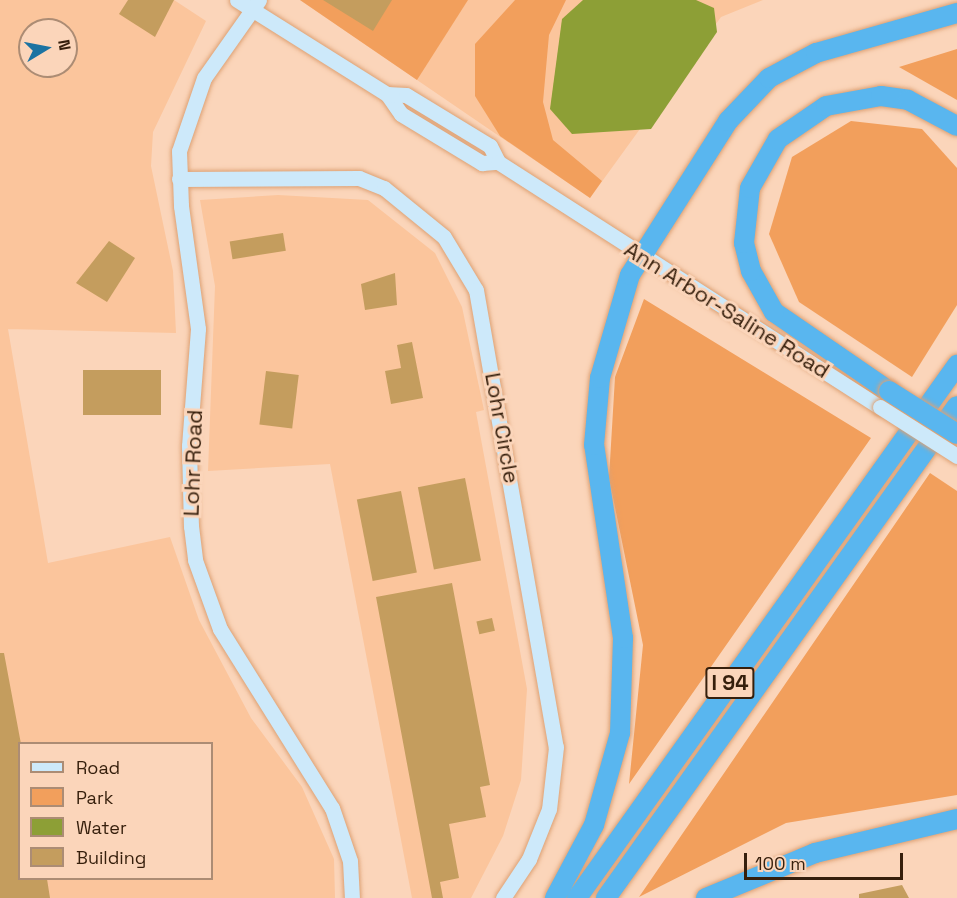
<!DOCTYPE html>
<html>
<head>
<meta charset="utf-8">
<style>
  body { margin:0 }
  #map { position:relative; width:957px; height:898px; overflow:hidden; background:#fbd5ba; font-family:"Space Grotesk",sans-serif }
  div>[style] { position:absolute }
  .built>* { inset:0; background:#fbc59c }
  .green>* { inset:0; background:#f29f5c }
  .water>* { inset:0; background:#8d9f36 }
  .building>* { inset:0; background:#c49d5e; transform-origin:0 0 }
  .roads { filter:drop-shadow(0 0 2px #dda174) drop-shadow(0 0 2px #dda174) }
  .secondary>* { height:15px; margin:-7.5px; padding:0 7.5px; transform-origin:7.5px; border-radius:7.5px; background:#cde9fa }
  .highway>* { height:20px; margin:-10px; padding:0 10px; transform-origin:10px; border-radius:10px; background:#59b6ef }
  .bridges { filter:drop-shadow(0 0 2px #dda174) drop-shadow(0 0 2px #dda174) }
  .secondary-bridge>* { height:15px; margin:-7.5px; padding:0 7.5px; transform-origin:7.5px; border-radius:7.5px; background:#cde9fa }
  .highway-bridge>* { height:20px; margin:-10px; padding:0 10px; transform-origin:10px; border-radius:10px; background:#59b6ef }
  span { translate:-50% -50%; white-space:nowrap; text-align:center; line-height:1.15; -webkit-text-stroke:6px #fbd5ba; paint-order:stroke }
  .shield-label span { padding:2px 4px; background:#fbd5ba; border:2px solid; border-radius:4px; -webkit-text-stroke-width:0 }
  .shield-label { font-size:21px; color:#361f0c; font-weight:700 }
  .street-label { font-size:22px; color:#361f0c }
  .legend { position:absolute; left:18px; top:742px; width:195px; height:138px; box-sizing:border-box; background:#fbd5ba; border:2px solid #ac8c74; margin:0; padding:8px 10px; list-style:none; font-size:18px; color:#361f0c }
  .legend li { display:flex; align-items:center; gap:12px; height:30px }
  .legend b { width:30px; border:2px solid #ac8c74 }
  .north { position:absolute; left:18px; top:18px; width:60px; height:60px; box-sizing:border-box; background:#fbd5ba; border:2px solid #ac8c74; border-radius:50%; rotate:80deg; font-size:16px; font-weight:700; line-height:24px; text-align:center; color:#361f0c }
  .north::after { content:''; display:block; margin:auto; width:21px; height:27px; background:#1b73a2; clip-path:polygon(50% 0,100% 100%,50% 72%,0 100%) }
  .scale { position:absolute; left:744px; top:853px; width:159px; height:27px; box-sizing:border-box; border:3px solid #361f0c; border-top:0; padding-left:8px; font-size:18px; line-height:21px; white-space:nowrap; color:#361f0c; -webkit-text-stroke:4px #fbd5ba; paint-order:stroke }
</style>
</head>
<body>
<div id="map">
  <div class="built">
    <i style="clip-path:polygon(evenodd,0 0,174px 0,206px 21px,153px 132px,151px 166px,173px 271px,176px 333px,8px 329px,48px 563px,170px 537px,199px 620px,251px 718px,302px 787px,334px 859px,335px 898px,0 898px,0 0,30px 30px,66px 30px,66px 66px,30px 66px,30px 30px,0 0,20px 744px,212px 744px,212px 878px,20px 878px,20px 744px)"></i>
    <i style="clip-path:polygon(300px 0,763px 0,721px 17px,590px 198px)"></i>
    <i style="clip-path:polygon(278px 195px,368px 200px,435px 253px,462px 307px,484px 410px,476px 412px,527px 689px,521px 780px,503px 836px,471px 898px,412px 898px,330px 464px,208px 471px,215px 286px,200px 200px)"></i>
  </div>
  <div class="green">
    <i style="clip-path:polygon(300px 0,468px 0,417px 80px)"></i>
    <i style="clip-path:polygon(515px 0,566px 0,549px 35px,543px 102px,553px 140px,602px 181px,590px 198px,500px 136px,475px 96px,475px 44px)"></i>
    <i style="clip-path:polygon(957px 49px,957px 100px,899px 67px)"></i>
    <i style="clip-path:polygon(851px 121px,922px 129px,957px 168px,957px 305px,912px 377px,799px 302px,769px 234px,792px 157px)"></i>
    <i style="clip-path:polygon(644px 299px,871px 438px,629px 784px,643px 645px,609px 478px,615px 377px)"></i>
    <i style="clip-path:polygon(930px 473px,957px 491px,957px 795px,786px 823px,639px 897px)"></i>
  </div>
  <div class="water">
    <i style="clip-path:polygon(583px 0,696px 0,714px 8px,717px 32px,651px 129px,572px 134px,550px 109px,562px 19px)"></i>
  </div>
  <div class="building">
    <i style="clip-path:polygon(128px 0,174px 0,155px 37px,119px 14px)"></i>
    <i style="clip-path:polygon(323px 0,392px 0,373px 31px)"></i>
    <i style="left:283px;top:233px;width:18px;height:54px;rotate:81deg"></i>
    <i style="clip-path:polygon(109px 241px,135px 258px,107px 302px,76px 283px)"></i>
    <i style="clip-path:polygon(395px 273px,397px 305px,365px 310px,361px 284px)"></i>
    <i style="clip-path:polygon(412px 342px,423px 398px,391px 404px,385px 371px,401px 368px,397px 345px)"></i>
    <i style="left:83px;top:370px;width:78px;height:45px"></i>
    <i style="left:266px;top:371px;width:33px;height:54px;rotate:7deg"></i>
    <i style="left:465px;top:478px;width:84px;height:48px;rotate:79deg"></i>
    <i style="left:401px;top:491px;width:83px;height:45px;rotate:79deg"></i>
    <i style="clip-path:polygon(452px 583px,490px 785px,480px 787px,486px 817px,449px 824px,459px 878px,440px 882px,443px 898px,432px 898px,376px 597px)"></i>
    <i style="left:492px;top:618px;width:13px;height:16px;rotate:77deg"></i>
    <i style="clip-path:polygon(0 653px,4px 653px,21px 744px,20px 879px,47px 879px,50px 898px,0 898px)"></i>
    <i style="clip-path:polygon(902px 885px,909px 898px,859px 898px,859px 894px)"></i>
  </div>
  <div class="roads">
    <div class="secondary">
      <i style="left:237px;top:0;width:177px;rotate:32.1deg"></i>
      <i style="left:387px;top:94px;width:24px;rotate:55deg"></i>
      <i style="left:401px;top:114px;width:95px;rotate:31.2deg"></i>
      <i style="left:482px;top:163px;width:16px;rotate:-4deg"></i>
      <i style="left:259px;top:0;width:95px;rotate:125.2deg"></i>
      <i style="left:204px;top:78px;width:77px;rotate:108.9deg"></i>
      <i style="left:179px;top:151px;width:55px;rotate:87.9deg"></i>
      <i style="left:181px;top:206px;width:124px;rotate:82.1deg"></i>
      <i style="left:198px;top:329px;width:117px;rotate:94.4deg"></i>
      <i style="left:189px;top:446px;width:80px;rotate:88.6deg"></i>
      <i style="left:191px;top:526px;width:34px;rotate:83deg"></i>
      <i style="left:195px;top:560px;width:73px;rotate:70.1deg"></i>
      <i style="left:220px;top:629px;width:211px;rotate:58deg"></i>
      <i style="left:332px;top:808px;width:56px;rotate:71.2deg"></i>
      <i style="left:350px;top:861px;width:37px;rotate:87deg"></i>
      <i style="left:387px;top:94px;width:19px;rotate:3deg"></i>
      <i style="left:406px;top:95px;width:98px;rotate:31.3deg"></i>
      <i style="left:490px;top:146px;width:18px;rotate:63deg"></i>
      <i style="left:498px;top:162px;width:454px;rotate:32.7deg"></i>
      <i style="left:179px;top:179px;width:180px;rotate:-0.3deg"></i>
      <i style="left:359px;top:178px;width:27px;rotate:22deg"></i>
      <i style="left:384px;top:188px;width:77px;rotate:39.2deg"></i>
      <i style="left:444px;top:237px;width:62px;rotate:58.9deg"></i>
      <i style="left:476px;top:290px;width:464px;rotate:80.1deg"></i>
      <i style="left:556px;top:747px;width:62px;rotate:96.4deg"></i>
      <i style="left:549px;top:809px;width:54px;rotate:111.8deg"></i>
      <i style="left:529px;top:859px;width:47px;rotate:123.7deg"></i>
    </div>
    <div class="highway">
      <i style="left:889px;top:391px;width:140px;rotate:-145.5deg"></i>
      <i style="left:774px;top:312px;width:47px;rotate:-119.3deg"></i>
      <i style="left:751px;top:271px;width:29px;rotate:-104deg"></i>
      <i style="left:744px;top:243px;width:55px;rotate:-83.8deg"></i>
      <i style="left:750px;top:188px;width:56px;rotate:-60.3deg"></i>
      <i style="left:778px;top:139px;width:58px;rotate:-34.5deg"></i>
      <i style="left:826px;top:106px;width:56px;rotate:-10.3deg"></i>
      <i style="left:881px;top:96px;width:27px;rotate:8deg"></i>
      <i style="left:908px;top:100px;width:55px;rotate:28deg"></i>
      <i style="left:555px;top:898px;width:83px;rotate:-61.9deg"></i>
      <i style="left:594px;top:825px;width:96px;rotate:-74.2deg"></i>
      <i style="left:620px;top:733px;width:95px;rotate:-88.2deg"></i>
      <i style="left:623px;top:638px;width:195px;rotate:-98.5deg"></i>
      <i style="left:594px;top:445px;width:67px;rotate:-84.9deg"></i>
      <i style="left:600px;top:378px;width:107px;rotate:-73.8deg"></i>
      <i style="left:630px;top:275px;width:183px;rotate:-57.5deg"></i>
      <i style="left:728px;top:121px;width:59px;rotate:-46.4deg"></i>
      <i style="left:769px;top:78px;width:53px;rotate:-28deg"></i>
      <i style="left:816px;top:53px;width:147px;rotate:-15.8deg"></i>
      <i style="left:577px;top:898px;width:655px;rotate:-54.51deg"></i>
      <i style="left:606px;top:898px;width:604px;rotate:-54.5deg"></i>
      <i style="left:706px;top:898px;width:118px;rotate:-22.4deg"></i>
      <i style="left:815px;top:853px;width:146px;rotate:-13.5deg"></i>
    </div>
  </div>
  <div class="bridges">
    <div class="secondary-bridge">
      <i style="left:880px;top:407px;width:91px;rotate:32.5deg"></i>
    </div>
    <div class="highway-bridge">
      <i style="left:889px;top:391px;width:80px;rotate:32.3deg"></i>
    </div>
  </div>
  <div class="shield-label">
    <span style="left:730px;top:683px">I 94</span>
  </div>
  <div class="street-label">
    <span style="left:727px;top:310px;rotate:32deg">Ann Arbor-Saline Road</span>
    <span style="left:502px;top:428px;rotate:80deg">Lohr Circle</span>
    <span style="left:193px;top:463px;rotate:-88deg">Lohr Road</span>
  </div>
  <ul class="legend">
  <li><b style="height:8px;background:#cde9fa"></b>Road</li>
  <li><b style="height:16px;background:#f29f5c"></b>Park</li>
  <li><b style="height:16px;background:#8d9f36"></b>Water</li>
  <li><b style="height:16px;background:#c49d5e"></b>Building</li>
  </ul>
  <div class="north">N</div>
  <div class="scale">100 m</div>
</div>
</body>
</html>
